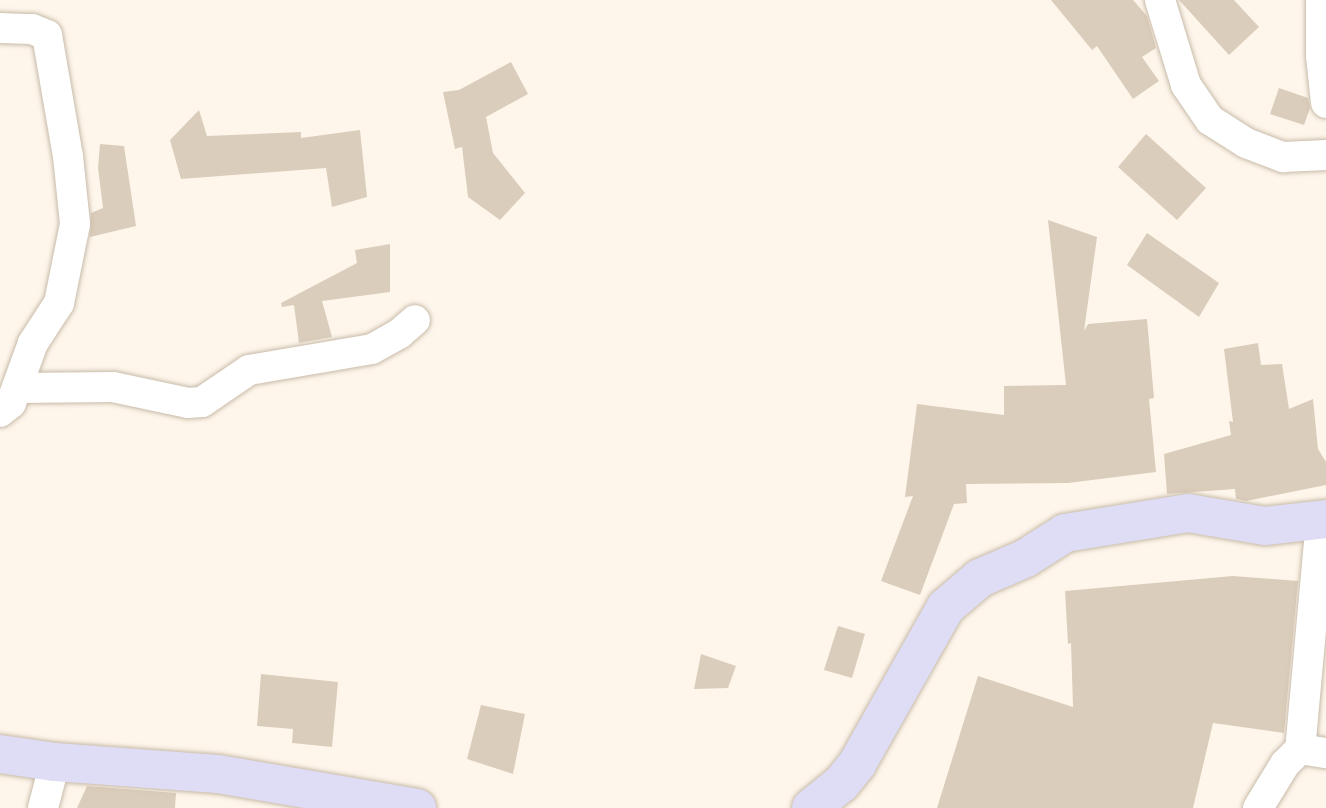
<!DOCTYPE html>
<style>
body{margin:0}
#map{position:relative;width:1326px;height:808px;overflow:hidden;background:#fef6eb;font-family:Manrope,sans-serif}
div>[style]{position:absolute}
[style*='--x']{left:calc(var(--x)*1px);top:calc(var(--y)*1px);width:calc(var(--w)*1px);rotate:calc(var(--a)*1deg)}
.building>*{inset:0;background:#dbcdbb}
.roads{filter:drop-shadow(0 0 2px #c8bba9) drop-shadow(0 0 2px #c8bba9)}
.street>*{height:30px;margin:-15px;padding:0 15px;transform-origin:15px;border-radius:15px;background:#fff}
.secondary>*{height:38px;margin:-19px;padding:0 19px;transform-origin:19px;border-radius:19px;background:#deddf5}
span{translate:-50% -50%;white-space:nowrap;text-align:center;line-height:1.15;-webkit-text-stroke:6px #fef6eb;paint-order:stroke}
</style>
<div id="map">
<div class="building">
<i style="clip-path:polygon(1051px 0,1133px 0,1147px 16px,1156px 48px,1142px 57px,1159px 81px,1133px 99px,1097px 46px,1092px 50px)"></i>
<i style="clip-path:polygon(1179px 0,1234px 0,1259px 27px,1229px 55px)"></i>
<i style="clip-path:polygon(511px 62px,528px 94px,486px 117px,493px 153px,525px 193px,500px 220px,468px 197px,462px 147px,455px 149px,443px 92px,459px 90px)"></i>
<i style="clip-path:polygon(1279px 88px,1308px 98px,1310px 108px,1304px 125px,1270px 114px)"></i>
<i style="clip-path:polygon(199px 110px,207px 136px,301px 132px,301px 138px,360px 130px,367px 197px,332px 207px,326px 168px,181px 179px,170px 140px)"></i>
<i style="clip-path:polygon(1146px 134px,1206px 188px,1177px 220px,1118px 167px)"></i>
<i style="clip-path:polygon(100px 144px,124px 146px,136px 226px,90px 237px,91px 213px,103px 208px,98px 168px)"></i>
<i style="clip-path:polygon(1048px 220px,1097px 237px,1084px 331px,1088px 324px,1147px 319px,1154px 398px,1149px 399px,1156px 472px,1068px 483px,966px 484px,967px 503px,954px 504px,920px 595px,881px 581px,913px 496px,905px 497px,917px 404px,1004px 415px,1004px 386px,1066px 385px)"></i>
<i style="clip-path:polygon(1147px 233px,1219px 283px,1199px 317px,1127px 265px)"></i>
<i style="clip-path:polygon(390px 244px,390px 292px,322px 301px,332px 337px,299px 343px,294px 305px,282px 307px,281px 303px,357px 263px,355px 250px)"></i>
<i style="clip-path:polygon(1258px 343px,1261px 365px,1282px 364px,1289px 409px,1313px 399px,1318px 449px,1326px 462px,1326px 485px,1246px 501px,1236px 499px,1235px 489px,1167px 494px,1164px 454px,1231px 435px,1229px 421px,1233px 422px,1224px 349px)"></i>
<i style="clip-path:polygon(1233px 576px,1298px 581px,1284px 733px,1213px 723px,1193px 808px,937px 808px,978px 676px,1073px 707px,1071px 643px,1068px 644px,1065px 591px)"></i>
<i style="clip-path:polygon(838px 626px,865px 634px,852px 678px,824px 670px)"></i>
<i style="clip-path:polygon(701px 654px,736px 666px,728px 688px,694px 689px)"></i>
<i style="clip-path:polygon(261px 674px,338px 682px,332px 747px,292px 743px,293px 729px,257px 726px)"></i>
<i style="clip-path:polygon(481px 705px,525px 714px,513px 774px,467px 759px)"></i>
<i style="clip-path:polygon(87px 786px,176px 793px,175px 808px,77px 808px)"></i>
</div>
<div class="roads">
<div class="street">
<i style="--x:1160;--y:0;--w:89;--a:73"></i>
<i style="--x:1186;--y:85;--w:42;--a:55.6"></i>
<i style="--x:1210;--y:120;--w:43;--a:32.6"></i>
<i style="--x:1246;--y:143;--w:40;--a:21"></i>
<i style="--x:1283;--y:157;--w:43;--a:-2.7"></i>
<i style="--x:1321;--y:0;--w:56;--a:90"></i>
<i style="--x:1321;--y:56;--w:47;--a:83.9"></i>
<i style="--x:0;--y:28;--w:32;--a:2"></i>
<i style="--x:32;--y:29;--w:16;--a:22"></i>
<i style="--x:47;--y:35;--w:123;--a:80.2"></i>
<i style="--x:68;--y:156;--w:68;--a:84.1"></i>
<i style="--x:75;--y:224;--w:81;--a:101.4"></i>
<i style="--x:59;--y:303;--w:48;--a:123"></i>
<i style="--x:33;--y:343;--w:64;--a:110.1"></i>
<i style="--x:11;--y:403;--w:14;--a:141"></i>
<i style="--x:18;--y:388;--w:95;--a:-0.6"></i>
<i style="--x:113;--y:387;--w:77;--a:12"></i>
<i style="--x:188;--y:403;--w:14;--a:-4"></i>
<i style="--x:202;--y:402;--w:57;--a:-34.2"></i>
<i style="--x:249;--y:370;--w:125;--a:-9.7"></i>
<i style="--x:372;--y:349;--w:31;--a:-29"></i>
<i style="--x:399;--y:334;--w:21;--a:-41"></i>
<i style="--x:1321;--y:520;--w:230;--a:95.2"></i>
<i style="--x:1300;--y:749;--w:26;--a:9"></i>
<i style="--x:43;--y:808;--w:48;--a:-75.4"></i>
<i style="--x:1258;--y:808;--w:52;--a:-58.5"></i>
<i style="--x:1285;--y:764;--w:21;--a:-45"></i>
</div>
<div class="secondary">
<i style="--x:0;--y:754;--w:56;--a:8.3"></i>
<i style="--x:55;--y:762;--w:163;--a:4.2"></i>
<i style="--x:218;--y:774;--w:202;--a:9.7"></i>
<i style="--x:811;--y:808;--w:38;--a:-39"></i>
<i style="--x:841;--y:784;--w:26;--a:-51"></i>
<i style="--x:857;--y:764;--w:180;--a:-60.5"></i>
<i style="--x:946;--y:607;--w:45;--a:-40.5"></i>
<i style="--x:980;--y:578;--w:50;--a:-23.5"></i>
<i style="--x:1026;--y:558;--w:46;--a:-32.7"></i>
<i style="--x:1065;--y:533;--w:125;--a:-9.2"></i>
<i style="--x:1188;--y:513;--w:78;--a:9.6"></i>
<i style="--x:1265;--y:526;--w:61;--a:-6.5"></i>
</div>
</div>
</div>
